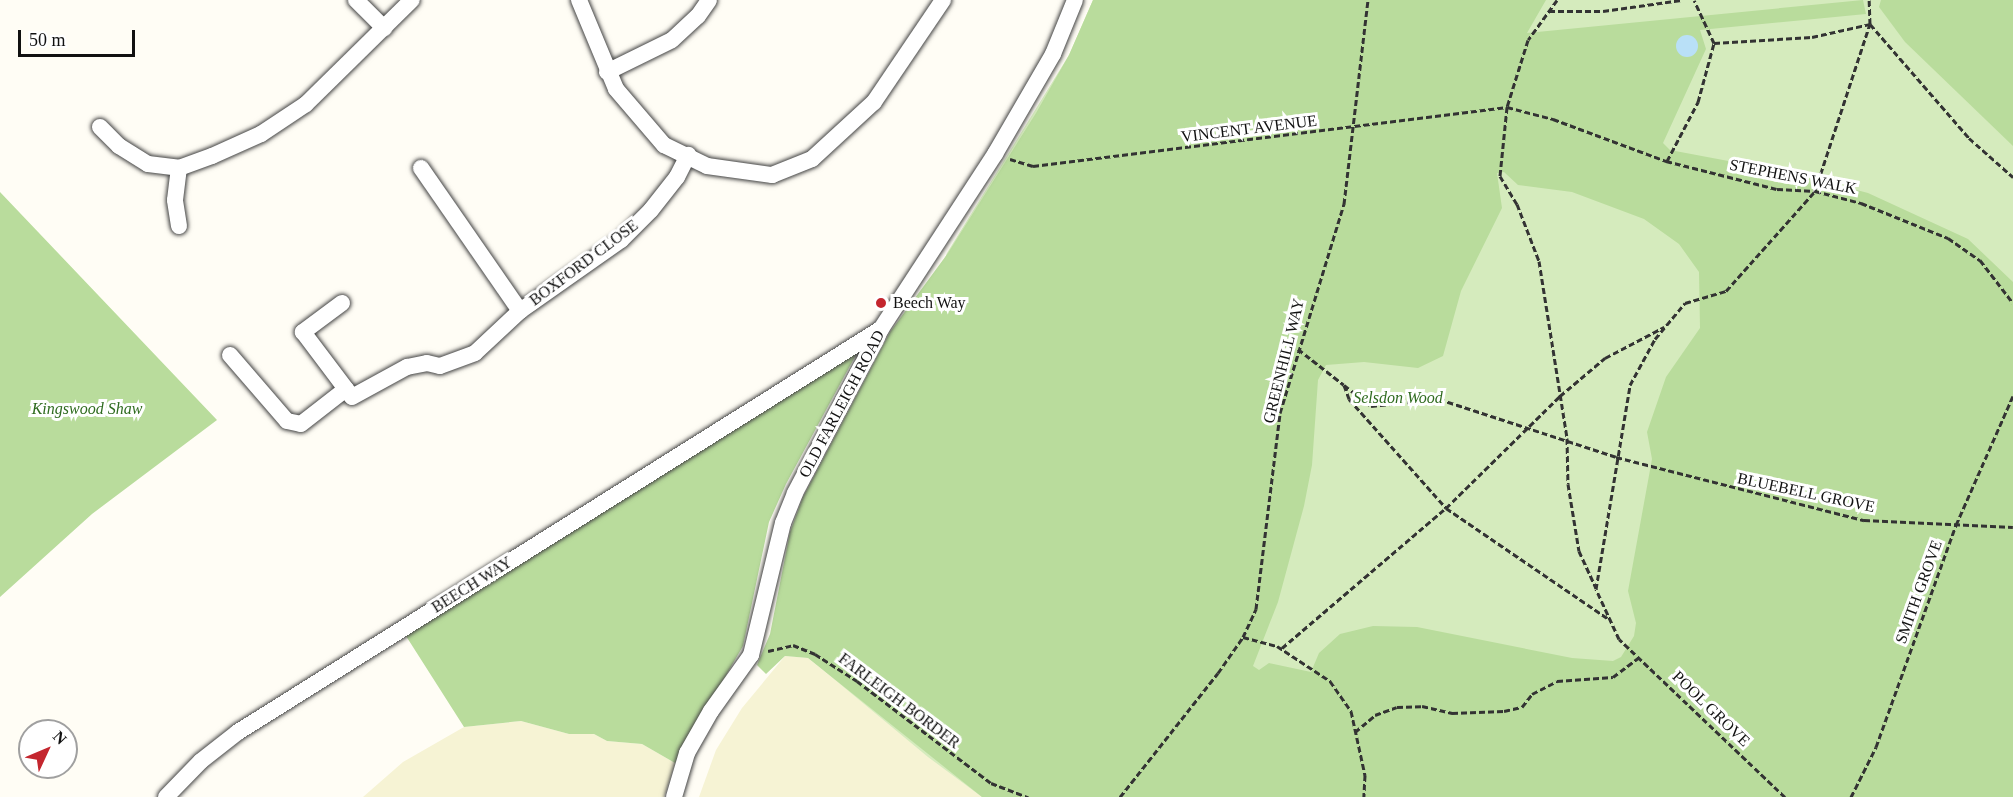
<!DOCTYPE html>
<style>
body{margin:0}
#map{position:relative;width:2013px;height:797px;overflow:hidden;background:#fffdf5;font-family:Georgia,serif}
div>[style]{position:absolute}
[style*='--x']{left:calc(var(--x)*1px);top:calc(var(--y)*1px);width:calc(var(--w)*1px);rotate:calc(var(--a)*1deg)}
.farmland>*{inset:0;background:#f6f3d4}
.green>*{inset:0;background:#d5ebbd}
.forest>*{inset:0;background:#b9dc9c}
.water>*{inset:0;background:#b9e0f7}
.round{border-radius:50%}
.path>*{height:3px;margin-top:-1.5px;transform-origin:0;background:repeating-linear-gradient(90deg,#333 0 6px,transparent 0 9px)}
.roads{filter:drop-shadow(0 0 2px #444) drop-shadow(0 0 2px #444)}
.minor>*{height:16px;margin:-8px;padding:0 8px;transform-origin:8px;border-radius:8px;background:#fff}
.dots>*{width:16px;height:16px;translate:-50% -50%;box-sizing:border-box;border:3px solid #fff;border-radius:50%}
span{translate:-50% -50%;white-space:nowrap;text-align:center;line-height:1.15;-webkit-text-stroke:6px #fff;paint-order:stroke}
.street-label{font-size:16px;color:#111}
.poi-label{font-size:16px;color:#111}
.left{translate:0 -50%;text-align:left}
.park-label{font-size:16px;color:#2f6b1f;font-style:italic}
.north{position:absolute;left:18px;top:719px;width:60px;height:60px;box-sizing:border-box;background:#fff;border:2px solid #a0a0a0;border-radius:50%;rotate:46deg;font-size:16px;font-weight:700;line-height:24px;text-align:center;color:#111}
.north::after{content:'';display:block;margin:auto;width:21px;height:27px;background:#c4262e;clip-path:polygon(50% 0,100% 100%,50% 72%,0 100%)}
.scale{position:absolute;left:18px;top:30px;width:117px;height:27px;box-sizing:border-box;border:3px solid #111;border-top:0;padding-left:8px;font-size:18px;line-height:21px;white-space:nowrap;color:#111;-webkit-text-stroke:4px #fff;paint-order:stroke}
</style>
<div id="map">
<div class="farmland">
<i style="clip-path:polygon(785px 656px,808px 658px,982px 797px,699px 797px,716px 750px,742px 708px)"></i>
<i style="clip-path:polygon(521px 721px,569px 734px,594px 734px,607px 741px,642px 744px,675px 763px,664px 797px,363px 797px,403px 762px,464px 727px)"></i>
</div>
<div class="green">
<i style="clip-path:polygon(1093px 0,2013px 0,2013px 797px,982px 797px,928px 757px,793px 645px,947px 253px,1069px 55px)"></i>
</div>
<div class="forest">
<i style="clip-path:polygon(evenodd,1093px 0,1546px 0,1527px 33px,1863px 0,1866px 14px,1700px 30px,1706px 49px,1663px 143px,1670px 150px,1792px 173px,1868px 193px,1968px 239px,2013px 282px,2013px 797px,982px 797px,808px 658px,785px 656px,766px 674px,757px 665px,770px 634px,790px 532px,803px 497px,890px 332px,948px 253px,1036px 113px,1069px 55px,1093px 0,1504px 172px,1518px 185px,1572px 192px,1644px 219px,1679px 244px,1699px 272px,1700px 328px,1666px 377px,1647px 432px,1652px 459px,1628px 591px,1636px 623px,1634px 636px,1621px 657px,1613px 661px,1572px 658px,1417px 627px,1373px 626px,1340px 634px,1319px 653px,1311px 672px,1269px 663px,1259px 670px,1253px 666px,1278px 602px,1304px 506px,1312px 465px,1318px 380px,1326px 365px,1364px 362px,1418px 368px,1443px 356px,1461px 291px,1502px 208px,1497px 173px,1504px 172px)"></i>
<i style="clip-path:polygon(1881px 0,2013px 0,2013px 146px,1905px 42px,1879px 7px)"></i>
<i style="clip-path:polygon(0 192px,217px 420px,92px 514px,0 597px)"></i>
<i style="clip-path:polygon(858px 351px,786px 484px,769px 522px,743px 646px,675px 763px,642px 744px,607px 741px,594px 734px,569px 734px,521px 721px,464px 727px,406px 636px)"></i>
</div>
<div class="water">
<i class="round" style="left:1676px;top:35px;width:22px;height:22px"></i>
</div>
<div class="path">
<i style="--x:1557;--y:0;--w:49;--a:125.9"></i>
<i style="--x:1528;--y:40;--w:70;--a:107.4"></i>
<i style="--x:1507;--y:107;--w:69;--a:95.8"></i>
<i style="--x:1500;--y:176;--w:33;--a:59"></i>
<i style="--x:1517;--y:204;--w:61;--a:68.9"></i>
<i style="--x:1539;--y:261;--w:179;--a:81"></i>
<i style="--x:1567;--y:438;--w:46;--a:88.8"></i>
<i style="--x:1568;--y:484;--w:68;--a:80.7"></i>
<i style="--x:1579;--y:551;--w:41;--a:65.3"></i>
<i style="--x:1549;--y:11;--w:54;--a:0"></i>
<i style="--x:1603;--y:11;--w:79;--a:-8"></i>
<i style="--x:1714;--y:43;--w:98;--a:-3.5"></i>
<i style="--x:1812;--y:37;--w:59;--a:-12.6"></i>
<i style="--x:1870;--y:24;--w:151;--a:49"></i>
<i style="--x:1969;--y:138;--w:59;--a:41.6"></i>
<i style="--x:1010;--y:159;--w:24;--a:17"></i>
<i style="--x:1033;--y:166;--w:478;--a:-7.1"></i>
<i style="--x:1507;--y:107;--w:48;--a:14.6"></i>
<i style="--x:1553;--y:119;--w:121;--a:20.4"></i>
<i style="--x:1666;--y:161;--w:114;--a:14.2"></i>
<i style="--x:1777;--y:189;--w:38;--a:3"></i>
<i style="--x:1815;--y:191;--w:48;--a:14.6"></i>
<i style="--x:1861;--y:203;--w:94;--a:21.9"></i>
<i style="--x:1948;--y:238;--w:39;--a:35"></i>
<i style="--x:1980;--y:260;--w:54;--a:52.5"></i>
<i style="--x:1667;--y:161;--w:67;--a:-62.3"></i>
<i style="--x:1698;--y:102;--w:61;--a:-74.8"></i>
<i style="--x:1714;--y:43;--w:47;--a:-114.9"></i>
<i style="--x:1298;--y:349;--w:58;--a:38"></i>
<i style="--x:1344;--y:385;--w:15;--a:70"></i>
<i style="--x:1349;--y:399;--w:146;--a:48.3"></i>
<i style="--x:1446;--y:508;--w:199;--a:34.3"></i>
<i style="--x:1344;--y:385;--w:34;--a:38"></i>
<i style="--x:1371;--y:406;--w:68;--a:-5.9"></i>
<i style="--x:1439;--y:399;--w:186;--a:18.1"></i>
<i style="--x:1616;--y:457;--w:256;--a:14.3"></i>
<i style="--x:1864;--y:520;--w:149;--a:2.7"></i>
<i style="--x:1243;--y:637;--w:35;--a:15"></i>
<i style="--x:1277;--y:646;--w:64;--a:33.4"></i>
<i style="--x:1330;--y:681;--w:37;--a:55"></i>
<i style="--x:1351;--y:711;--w:66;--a:77.7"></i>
<i style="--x:1365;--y:775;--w:22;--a:93"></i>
<i style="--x:1282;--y:648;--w:216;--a:-40.5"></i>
<i style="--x:1446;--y:508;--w:160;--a:-44.5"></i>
<i style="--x:1560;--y:396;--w:59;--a:-40.2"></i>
<i style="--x:1605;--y:358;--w:67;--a:-27.7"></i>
<i style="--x:768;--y:651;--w:26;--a:-13"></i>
<i style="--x:793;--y:645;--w:24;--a:22"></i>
<i style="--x:815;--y:654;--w:50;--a:32.7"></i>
<i style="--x:857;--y:681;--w:168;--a:37.3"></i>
<i style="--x:991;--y:783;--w:40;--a:21"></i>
<i style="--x:1355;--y:732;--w:26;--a:-40"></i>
<i style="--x:1375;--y:715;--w:23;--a:-20"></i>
<i style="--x:1397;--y:707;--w:25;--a:-2"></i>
<i style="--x:1422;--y:706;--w:31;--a:13"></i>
<i style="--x:1452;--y:713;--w:52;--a:-2.2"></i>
<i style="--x:1504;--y:711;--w:18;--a:-13"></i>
<i style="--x:1522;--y:707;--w:16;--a:-52"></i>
<i style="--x:1532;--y:694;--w:28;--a:-27"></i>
<i style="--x:1557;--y:681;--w:56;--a:-4.1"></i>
<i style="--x:1613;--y:677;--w:34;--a:-37"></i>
<i style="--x:1120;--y:797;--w:158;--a:-51.7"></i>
<i style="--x:1218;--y:673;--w:44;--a:-55.2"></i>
<i style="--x:1243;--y:637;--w:31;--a:-65"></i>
<i style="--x:1256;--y:609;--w:197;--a:-83"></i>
<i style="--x:1280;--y:413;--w:219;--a:-73"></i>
<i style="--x:1344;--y:204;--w:205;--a:-83.3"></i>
<i style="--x:1785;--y:797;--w:229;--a:-136.4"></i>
<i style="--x:1619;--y:639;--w:55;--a:-114.7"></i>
<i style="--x:1596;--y:589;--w:207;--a:-80.5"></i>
<i style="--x:1630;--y:385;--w:52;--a:-61.5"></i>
<i style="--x:1655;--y:339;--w:47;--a:-50.2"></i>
<i style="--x:1685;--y:303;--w:43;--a:-16.3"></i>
<i style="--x:1726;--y:291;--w:134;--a:-48.3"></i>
<i style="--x:1815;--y:191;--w:176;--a:-71.8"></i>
<i style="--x:1870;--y:24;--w:24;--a:-92"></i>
<i style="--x:1851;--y:797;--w:56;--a:-63.4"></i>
<i style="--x:1876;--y:747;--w:236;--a:-70.2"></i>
<i style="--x:1956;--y:525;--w:141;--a:-66.2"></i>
</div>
<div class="roads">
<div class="minor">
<i style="--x:356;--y:0;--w:40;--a:45"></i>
<i style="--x:579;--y:0;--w:96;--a:67.4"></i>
<i style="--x:616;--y:89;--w:74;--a:49.4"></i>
<i style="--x:664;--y:145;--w:48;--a:26"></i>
<i style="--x:707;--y:166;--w:66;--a:7.9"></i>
<i style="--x:772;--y:175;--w:43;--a:-21.8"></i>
<i style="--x:812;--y:159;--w:84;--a:-42.6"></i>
<i style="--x:874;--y:102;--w:123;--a:-55.9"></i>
<i style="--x:607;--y:72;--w:72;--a:-26.2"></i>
<i style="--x:672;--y:40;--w:35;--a:-43"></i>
<i style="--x:698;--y:16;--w:19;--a:-55"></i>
<i style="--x:100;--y:127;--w:27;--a:45"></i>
<i style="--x:119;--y:146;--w:34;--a:32"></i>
<i style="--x:148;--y:164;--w:31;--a:7"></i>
<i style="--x:179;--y:168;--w:35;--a:-20"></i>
<i style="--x:212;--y:156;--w:54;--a:-24.2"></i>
<i style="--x:261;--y:134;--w:54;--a:-33.7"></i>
<i style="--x:306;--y:104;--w:148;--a:-44.5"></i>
<i style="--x:421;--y:168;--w:174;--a:55.3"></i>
<i style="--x:179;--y:226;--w:26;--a:-99"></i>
<i style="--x:175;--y:200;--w:32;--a:-83"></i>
<i style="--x:342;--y:303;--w:49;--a:143.4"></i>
<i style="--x:303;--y:332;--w:81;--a:53"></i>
<i style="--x:352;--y:397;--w:63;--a:-28.6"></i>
<i style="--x:407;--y:367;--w:20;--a:-11"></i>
<i style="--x:427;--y:363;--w:13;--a:13"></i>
<i style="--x:440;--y:366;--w:37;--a:-20"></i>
<i style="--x:475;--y:353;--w:62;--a:-43"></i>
<i style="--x:520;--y:311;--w:123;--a:-35.1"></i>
<i style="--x:621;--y:240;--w:42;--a:-45"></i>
<i style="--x:651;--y:210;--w:42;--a:-51.8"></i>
<i style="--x:677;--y:177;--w:25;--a:-63"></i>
<i style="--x:230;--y:355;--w:87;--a:49.2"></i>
<i style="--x:287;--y:421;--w:14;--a:12"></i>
<i style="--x:301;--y:424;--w:57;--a:-37.9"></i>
<i style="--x:166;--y:797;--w:50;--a:-45.8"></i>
<i style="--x:201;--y:761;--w:47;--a:-38.1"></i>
<i style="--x:238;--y:732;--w:757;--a:-32.09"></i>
<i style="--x:674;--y:797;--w:46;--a:-73.5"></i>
<i style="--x:687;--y:753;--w:48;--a:-60.3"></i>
<i style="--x:711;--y:711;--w:69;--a:-54.5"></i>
<i style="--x:751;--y:655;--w:136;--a:-76.4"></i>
<i style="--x:783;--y:523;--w:32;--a:-68"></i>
<i style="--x:795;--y:493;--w:185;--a:-62.3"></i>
<i style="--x:881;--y:329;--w:209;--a:-56.9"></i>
<i style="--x:995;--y:154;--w:116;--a:-59.9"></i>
<i style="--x:1053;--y:54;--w:58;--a:-67.8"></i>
</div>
</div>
<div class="dots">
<i style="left:881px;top:303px;background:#c4262e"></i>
</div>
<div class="street-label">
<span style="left:1249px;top:129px;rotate:-7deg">VINCENT AVENUE</span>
<span style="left:1793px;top:177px;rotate:11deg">STEPHENS WALK</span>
<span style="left:584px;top:263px;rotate:-37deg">BOXFORD CLOSE</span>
<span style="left:1284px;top:361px;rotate:-76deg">GREENHILL WAY</span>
<span style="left:842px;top:404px;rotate:-62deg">OLD FARLEIGH ROAD</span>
<span style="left:1806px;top:493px;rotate:12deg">BLUEBELL GROVE</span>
<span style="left:472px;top:585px;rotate:-32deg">BEECH WAY</span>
<span style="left:1919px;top:592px;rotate:-70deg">SMITH GROVE</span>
<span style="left:899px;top:701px;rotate:37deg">FARLEIGH BORDER</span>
<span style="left:1711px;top:709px;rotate:44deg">POOL GROVE</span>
</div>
<div class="poi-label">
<span class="left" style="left:893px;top:303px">Beech Way</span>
</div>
<div class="park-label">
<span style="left:1398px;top:398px">Selsdon Wood</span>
<span style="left:87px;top:409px">Kingswood Shaw</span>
</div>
<div class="north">N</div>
<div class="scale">50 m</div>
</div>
